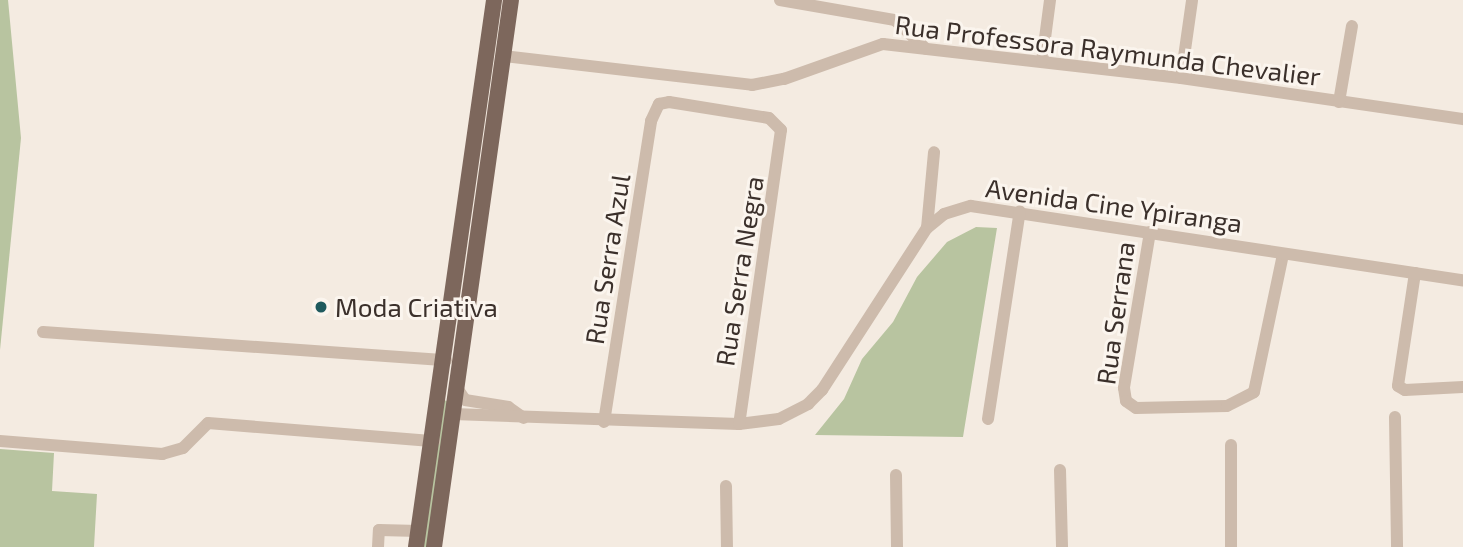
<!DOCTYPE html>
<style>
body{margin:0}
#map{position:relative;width:1463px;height:547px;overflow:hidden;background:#f4ebe1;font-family:"Exo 2",sans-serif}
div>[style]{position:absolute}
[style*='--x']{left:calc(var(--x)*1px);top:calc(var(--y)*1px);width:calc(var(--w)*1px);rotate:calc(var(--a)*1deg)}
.green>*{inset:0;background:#b8c4a0}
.minor>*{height:12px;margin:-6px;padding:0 6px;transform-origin:6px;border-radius:6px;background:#cdbbac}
.major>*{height:16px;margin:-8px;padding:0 8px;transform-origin:8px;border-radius:8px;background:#7d675c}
.dots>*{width:19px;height:19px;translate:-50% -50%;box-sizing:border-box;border:4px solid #fbf5ee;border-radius:50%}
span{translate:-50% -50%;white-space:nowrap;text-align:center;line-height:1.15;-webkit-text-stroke:6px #fbf5ee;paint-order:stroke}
.street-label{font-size:26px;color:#3b302b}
.poi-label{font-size:26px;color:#3b302b}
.left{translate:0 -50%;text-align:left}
</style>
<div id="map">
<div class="green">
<i style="clip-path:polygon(0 0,8px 0,21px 138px,0 350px)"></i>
<i style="clip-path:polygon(976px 227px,997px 228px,963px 437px,815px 435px,844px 399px,862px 359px,893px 322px,917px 277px,947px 242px)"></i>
<i style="clip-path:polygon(443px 400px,452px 402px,429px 547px,420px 547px)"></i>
<i style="clip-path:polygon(0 449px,54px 453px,52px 491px,97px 494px,94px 547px,0 547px)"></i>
</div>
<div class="minor">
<i style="--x:780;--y:0;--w:117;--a:9.9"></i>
<i style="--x:895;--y:20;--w:42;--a:43.1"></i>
<i style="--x:503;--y:56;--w:251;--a:6.6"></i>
<i style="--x:752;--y:85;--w:33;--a:-11"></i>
<i style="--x:784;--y:79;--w:105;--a:-19.5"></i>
<i style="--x:883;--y:44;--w:300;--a:6.5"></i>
<i style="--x:1181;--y:78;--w:285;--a:8.3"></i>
<i style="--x:1042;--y:61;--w:62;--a:-82.5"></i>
<i style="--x:1181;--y:78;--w:78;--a:-81.9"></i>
<i style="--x:1339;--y:102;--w:77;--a:-80.3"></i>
<i style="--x:927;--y:228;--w:76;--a:-84.7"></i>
<i style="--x:1150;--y:232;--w:158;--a:99.5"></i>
<i style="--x:1124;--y:388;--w:13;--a:81"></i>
<i style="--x:1126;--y:401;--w:12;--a:35"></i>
<i style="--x:1136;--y:408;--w:91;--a:-1.3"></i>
<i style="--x:1227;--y:406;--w:30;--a:-27"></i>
<i style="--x:1254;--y:392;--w:141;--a:-78.1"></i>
<i style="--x:1415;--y:273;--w:114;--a:98.6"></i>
<i style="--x:1398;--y:386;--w:8;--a:30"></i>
<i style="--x:1405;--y:390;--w:58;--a:-3"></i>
<i style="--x:43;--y:332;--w:404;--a:4"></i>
<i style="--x:457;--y:388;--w:14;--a:56"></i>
<i style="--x:465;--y:400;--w:44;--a:9.2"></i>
<i style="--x:508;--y:407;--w:19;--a:35"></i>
<i style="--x:453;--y:414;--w:286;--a:2"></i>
<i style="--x:739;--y:424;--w:40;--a:-7.1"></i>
<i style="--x:779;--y:419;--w:33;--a:-27"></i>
<i style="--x:808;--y:404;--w:20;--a:-45"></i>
<i style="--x:822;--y:390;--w:193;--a:-57.1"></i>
<i style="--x:927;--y:228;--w:22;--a:-39"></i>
<i style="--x:944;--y:214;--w:28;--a:-17"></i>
<i style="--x:971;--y:206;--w:498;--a:8.6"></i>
<i style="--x:1395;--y:417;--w:130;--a:89.1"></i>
<i style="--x:988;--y:419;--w:210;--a:-81.3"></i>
<i style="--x:604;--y:422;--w:305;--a:-81.1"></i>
<i style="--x:651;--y:121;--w:19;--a:-65"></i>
<i style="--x:659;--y:104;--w:10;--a:-11"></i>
<i style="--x:669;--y:102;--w:101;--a:9.1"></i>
<i style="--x:769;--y:118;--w:17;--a:45"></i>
<i style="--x:781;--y:130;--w:297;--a:98.1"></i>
<i style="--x:0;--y:441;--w:163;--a:4.6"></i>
<i style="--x:162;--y:454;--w:22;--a:-16"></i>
<i style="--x:183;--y:448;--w:35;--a:-45"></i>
<i style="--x:208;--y:423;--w:227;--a:4.6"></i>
<i style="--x:1231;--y:445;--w:102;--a:90"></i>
<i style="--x:1060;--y:470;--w:77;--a:88.5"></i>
<i style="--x:896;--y:475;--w:72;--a:89.2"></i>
<i style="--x:726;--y:486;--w:61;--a:89.1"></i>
<i style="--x:378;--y:547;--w:17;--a:-87"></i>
<i style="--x:379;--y:530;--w:40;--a:1.4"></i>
</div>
<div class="major">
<i style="--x:416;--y:547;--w:553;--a:-81.88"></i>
<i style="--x:434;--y:547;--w:552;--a:-81.99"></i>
</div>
<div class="dots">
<i style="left:321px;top:307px;background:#1f5a5e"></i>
</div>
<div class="street-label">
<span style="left:1108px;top:50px;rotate:7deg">Rua Professora Raymunda Chevalier</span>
<span style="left:1114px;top:205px;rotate:8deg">Avenida Cine Ypiranga</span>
<span style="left:607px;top:259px;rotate:-81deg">Rua Serra Azul</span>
<span style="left:739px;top:271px;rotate:-81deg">Rua Serra Negra</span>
<span style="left:1115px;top:313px;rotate:-82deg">Rua Serrana</span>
</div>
<div class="poi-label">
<span class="left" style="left:335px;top:307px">Moda Criativa</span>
</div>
</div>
